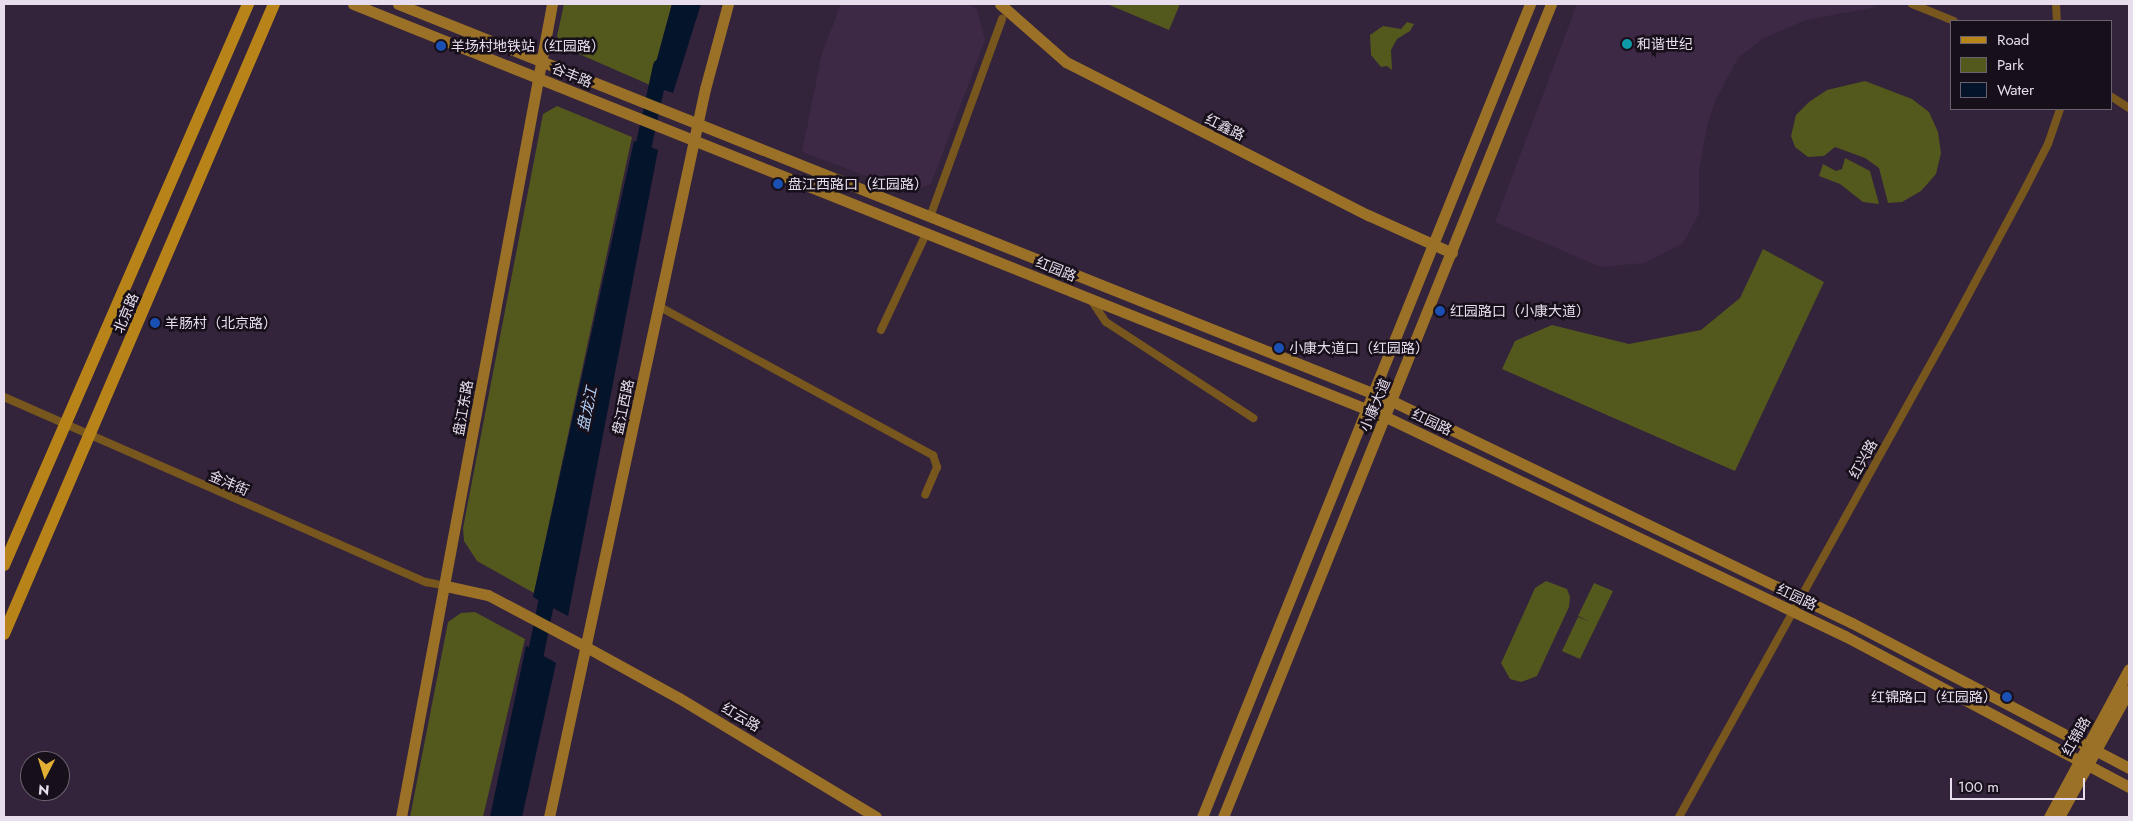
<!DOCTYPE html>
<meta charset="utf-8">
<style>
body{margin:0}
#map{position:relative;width:2133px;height:821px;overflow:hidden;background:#33233b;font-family:Jost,"Noto Sans SC",sans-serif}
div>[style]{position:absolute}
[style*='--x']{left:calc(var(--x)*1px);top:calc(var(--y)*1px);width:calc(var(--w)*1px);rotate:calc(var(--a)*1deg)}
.built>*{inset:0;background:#3d2846}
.green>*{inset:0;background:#53581d}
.water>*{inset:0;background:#03142b}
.river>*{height:16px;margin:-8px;padding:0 8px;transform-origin:8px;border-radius:8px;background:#03142b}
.street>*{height:8px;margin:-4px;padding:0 4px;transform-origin:4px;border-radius:4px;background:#77571d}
.secondary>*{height:11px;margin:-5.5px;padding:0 5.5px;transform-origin:5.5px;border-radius:5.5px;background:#9a7127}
.primary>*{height:12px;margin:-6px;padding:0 6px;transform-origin:6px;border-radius:6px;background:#b88419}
.dots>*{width:14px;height:14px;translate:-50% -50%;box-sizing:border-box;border:2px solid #17101a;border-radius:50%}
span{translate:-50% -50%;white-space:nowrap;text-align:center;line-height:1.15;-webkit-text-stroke:5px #17101a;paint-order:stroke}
.poi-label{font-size:14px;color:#e7ddec}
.left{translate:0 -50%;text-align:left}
.right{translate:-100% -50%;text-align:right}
.street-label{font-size:14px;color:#e7ddec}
.water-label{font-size:15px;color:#afcef5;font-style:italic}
.frame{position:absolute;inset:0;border:5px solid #e7ddec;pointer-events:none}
.legend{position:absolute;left:1950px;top:20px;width:162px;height:90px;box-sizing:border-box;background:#17101a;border:1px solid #6a626e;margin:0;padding:6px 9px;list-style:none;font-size:15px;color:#e7ddec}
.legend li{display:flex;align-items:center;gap:10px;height:25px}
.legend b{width:25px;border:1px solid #6a626e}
.north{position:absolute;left:20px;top:751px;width:50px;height:50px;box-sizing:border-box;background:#17101a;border:1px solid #6a626e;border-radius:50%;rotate:185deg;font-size:14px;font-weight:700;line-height:20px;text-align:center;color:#e7ddec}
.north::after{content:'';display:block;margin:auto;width:18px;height:22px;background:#e3ae34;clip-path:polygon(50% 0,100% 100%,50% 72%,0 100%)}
.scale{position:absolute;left:1950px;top:778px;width:135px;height:22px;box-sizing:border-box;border:2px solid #e7ddec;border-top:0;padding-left:6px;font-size:15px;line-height:18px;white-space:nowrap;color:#e7ddec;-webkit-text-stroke:4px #17101a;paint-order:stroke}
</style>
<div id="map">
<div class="built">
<i style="clip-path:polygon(841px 4px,968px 4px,977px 9px,985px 40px,931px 184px,909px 192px,802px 152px,822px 53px)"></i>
<i style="clip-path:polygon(1577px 4px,1869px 4px,1877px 7px,1806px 20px,1764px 38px,1738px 58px,1716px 99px,1707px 126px,1699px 171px,1699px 214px,1683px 243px,1645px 263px,1601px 267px,1495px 222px)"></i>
</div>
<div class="green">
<i style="clip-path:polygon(564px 4px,672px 4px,650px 85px,563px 47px,557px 36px)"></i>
<i style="clip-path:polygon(1107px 4px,1180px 4px,1169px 30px)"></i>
<i style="clip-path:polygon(1407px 22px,1414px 24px,1410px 31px,1397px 39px,1391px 50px,1392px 70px,1387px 66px,1381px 67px,1371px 55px,1370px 35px,1383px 26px,1401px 29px)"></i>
<i style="clip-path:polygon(1865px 81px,1912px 99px,1929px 112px,1938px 132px,1941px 153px,1936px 174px,1921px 191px,1902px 202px,1888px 203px,1879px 168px,1865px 158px,1835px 147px,1824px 156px,1808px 157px,1795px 147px,1791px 136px,1796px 115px,1809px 102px,1827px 90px)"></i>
<i style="clip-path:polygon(557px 106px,632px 137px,534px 593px,477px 561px,464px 541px,463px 528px,543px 114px)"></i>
<i style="clip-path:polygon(1845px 158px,1870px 171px,1879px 204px,1863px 202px,1840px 184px,1819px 176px,1823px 164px,1836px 171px,1842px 169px)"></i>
<i style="clip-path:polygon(1763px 249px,1824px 282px,1735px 471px,1502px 369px,1515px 341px,1552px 325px,1629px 344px,1701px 330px,1740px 298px)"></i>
<i style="clip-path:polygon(1546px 581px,1567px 589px,1570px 597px,1569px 607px,1537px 676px,1521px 682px,1510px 679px,1501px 663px,1503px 659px,1535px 588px)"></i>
<i style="clip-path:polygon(1594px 583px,1613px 591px,1580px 659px,1562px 651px,1578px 617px,1590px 622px,1578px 616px)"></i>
<i style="clip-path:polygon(475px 612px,525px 639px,483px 817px,410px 817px,448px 622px,461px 613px)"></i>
</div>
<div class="water">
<i style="clip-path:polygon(672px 4px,701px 4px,673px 93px,650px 85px)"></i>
<i style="clip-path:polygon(634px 141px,658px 150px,568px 616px,533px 597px)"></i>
<i style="clip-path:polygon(526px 646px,556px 663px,522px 817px,490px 817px)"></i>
</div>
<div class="river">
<i style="--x:639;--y:167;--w:103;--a:-77.7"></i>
<i style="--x:532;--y:673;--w:91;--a:-78.6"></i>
</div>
<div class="street">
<i style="--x:1912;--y:4;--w:45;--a:22"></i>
<i style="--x:2056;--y:4;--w:17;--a:87"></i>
<i style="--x:2112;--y:97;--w:20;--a:33"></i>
<i style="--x:930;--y:217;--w:211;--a:-70"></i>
<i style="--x:1091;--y:300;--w:27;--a:56"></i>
<i style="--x:1106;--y:322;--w:176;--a:33.1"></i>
<i style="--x:660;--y:307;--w:311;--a:28.5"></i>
<i style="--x:933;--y:455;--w:13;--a:72"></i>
<i style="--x:937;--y:467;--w:30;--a:113"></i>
<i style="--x:881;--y:330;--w:108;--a:-64.9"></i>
<i style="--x:4;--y:397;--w:461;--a:23.7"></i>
<i style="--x:426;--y:582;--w:20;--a:11"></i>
<i style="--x:1679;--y:817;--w:560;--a:-60.97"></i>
<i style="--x:1951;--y:327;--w:159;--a:-61.8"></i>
<i style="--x:2026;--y:187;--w:48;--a:-62.9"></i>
<i style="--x:2048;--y:144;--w:37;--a:-71"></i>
</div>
<div class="secondary">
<i style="--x:353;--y:4;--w:1113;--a:21.79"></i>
<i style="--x:1386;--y:417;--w:509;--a:25.51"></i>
<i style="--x:1845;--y:636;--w:322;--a:28"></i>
<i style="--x:398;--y:4;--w:1070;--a:21.77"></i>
<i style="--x:1392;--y:401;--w:511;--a:25.76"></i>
<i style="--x:1852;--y:623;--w:313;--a:27.6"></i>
<i style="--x:1000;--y:4;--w:88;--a:41.3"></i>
<i style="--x:1066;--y:62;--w:339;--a:26.9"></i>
<i style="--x:1368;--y:215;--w:92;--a:24.3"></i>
<i style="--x:446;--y:586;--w:43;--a:12.1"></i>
<i style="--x:488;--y:595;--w:113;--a:27.9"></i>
<i style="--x:588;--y:648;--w:104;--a:28.8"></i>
<i style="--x:679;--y:698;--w:230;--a:31.1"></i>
<i style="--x:401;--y:817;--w:827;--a:-79.48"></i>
<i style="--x:549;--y:817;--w:745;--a:-77.91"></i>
<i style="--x:705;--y:89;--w:88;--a:-74.9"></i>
<i style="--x:1202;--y:817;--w:877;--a:-68.03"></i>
<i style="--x:1223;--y:817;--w:877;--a:-68.03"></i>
<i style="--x:2049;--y:817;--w:168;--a:-61.6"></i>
<i style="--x:2059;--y:817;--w:145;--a:-61.1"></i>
</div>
<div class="primary">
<i style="--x:4;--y:565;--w:612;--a:-66.49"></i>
<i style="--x:4;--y:634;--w:685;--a:-66.8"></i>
</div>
<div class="dots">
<i style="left:1627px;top:44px;background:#0f9aa8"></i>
<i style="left:441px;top:46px;background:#1a4fb4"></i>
<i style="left:778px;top:184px;background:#1a4fb4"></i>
<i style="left:1440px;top:311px;background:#1a4fb4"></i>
<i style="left:155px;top:323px;background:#1a4fb4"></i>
<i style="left:1279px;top:348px;background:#1a4fb4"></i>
<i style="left:2007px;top:697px;background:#1a4fb4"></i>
</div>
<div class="poi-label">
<span class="left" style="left:1637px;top:44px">和谐世纪</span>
<span class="left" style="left:451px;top:46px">羊场村地铁站（红园路）</span>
<span class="left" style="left:788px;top:184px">盘江西路口（红园路）</span>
<span class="left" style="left:1450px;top:311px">红园路口（小康大道）</span>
<span class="left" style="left:165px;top:323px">羊肠村（北京路）</span>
<span class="left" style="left:1289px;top:348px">小康大道口（红园路）</span>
<span class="right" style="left:1997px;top:697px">红锦路口（红园路）</span>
</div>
<div class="street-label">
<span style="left:572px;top:75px;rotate:22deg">谷丰路</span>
<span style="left:1225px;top:127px;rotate:26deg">红鑫路</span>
<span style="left:1056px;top:269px;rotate:22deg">红园路</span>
<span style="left:126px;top:313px;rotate:-67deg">北京路</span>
<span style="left:1375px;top:405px;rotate:-67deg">小康大道</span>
<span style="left:623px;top:407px;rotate:-78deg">盘江西路</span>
<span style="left:463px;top:408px;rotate:-80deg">盘江东路</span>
<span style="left:1432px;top:422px;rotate:25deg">红园路</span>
<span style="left:1863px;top:459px;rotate:-61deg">红兴路</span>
<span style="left:229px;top:483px;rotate:23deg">金沣街</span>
<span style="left:1797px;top:597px;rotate:25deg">红园路</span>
<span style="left:741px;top:717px;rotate:31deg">红云路</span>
<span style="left:2076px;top:736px;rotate:-60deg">红锦路</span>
</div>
<div class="water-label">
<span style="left:588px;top:409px;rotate:-78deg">盘龙江</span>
</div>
<div class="frame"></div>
<ul class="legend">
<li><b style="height:6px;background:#b88419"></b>Road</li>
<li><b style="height:14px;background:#53581d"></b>Park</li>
<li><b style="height:14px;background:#03142b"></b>Water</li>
</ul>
<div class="north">N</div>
<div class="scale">100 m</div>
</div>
